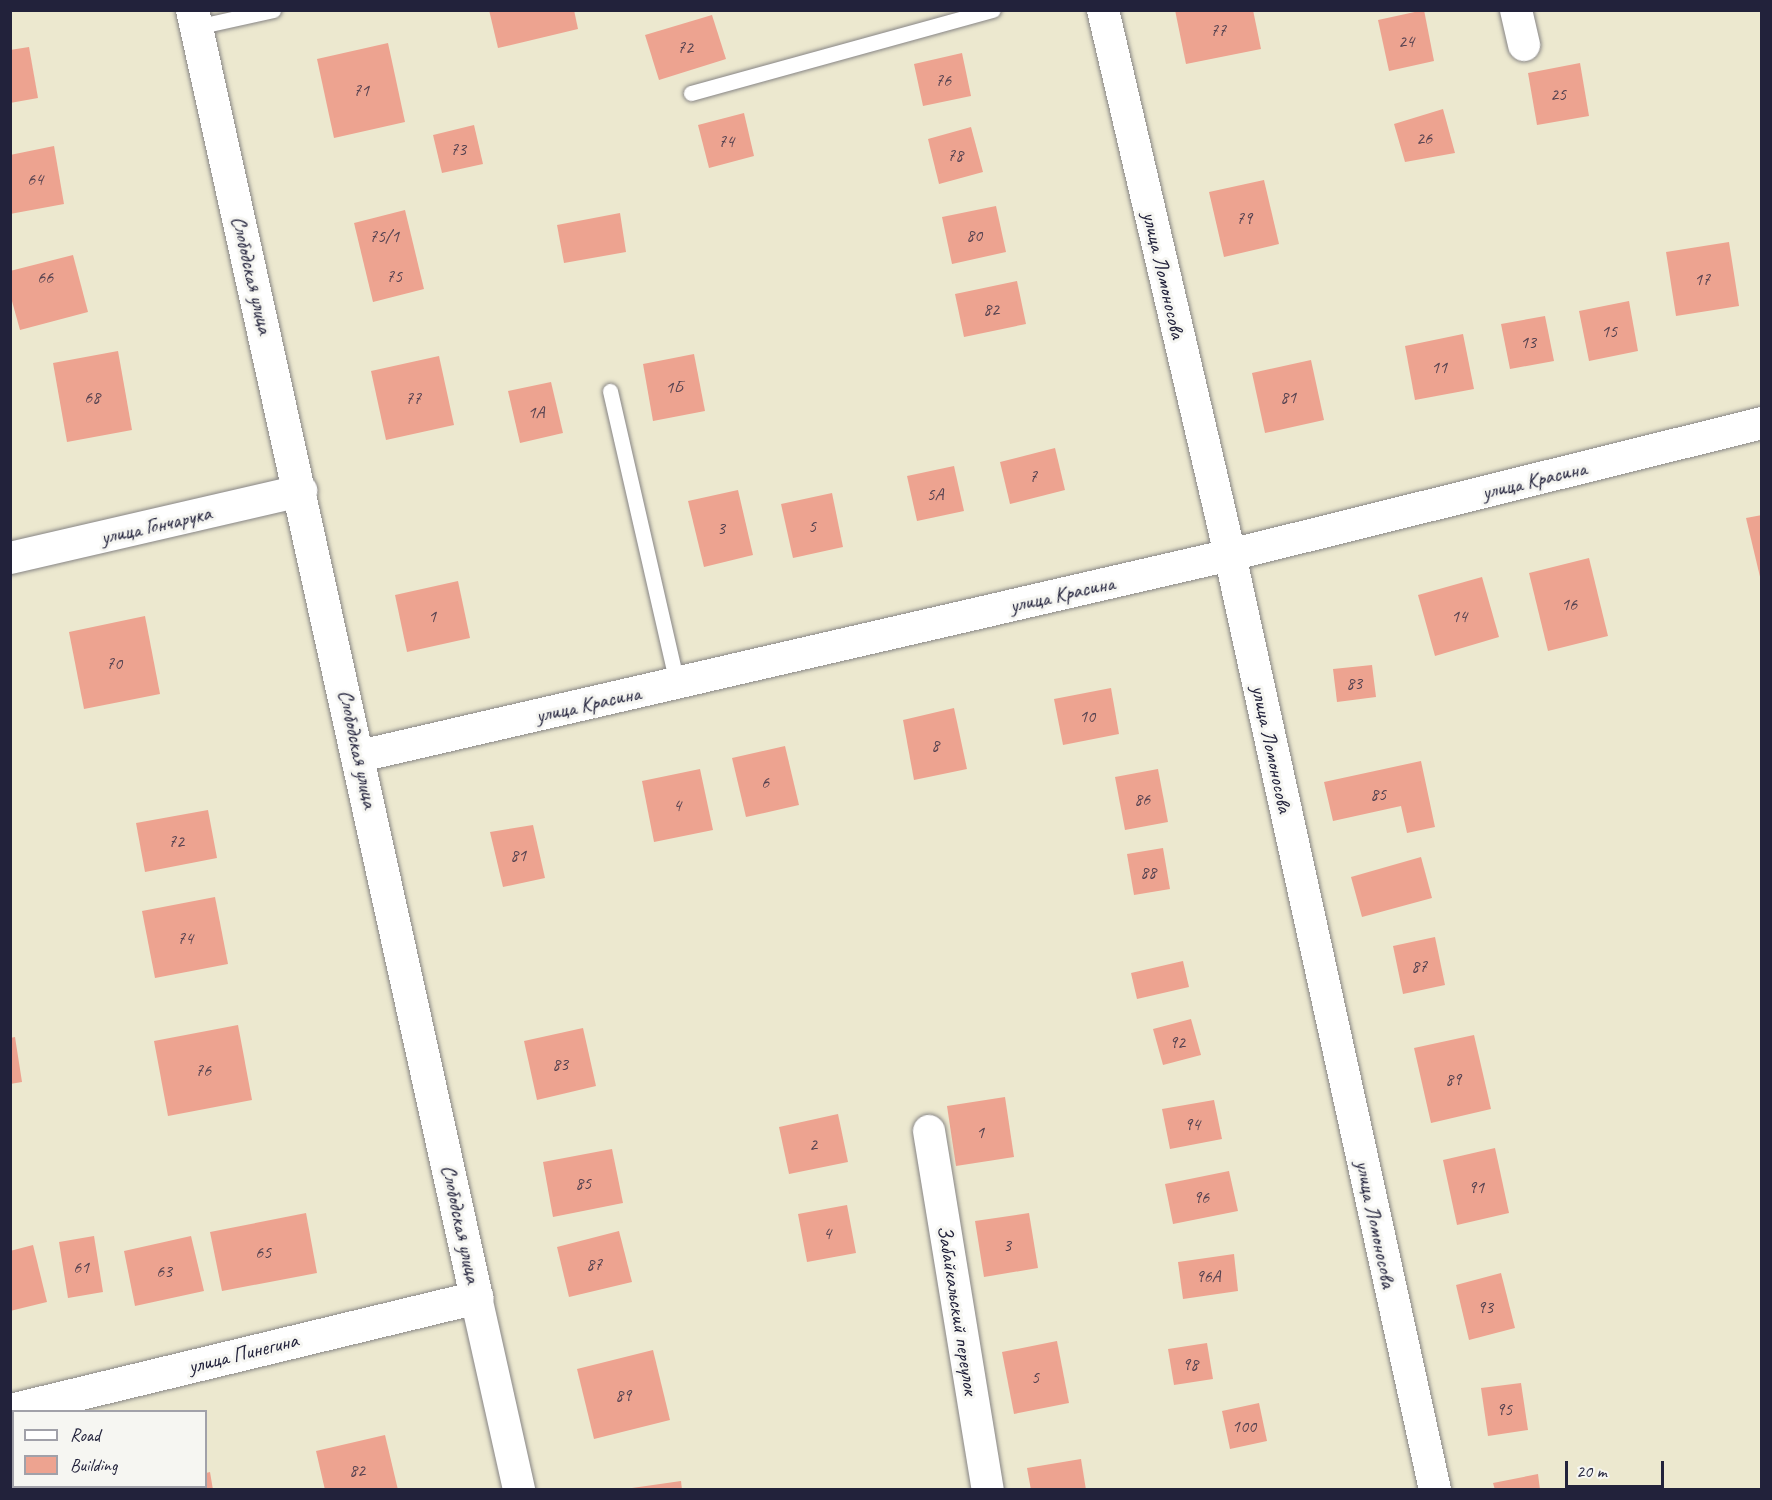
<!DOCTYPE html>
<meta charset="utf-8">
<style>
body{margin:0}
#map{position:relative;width:1772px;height:1500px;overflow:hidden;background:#ece8cf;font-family:Caveat,sans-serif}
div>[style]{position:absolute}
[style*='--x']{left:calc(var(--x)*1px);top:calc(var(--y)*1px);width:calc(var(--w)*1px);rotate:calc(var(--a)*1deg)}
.building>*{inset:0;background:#eda390}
.roads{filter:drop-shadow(0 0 2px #878585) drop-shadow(0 0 2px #878585)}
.service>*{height:15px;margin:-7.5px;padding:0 7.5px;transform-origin:7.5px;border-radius:7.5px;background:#fff}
.minor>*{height:32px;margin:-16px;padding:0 16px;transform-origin:16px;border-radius:16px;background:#fff}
.tertiary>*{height:33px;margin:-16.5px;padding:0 16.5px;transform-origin:16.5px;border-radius:16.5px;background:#fff}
span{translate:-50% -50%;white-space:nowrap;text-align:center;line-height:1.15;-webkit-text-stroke:6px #f6f6f2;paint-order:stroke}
.number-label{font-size:18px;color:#554250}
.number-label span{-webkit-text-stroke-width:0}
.street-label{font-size:21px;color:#22223b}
.frame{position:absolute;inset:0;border:12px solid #22223b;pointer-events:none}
.legend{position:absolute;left:12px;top:1410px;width:195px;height:78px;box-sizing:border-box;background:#f6f6f2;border:2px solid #a1a1a9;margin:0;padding:8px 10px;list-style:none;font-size:18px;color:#22223b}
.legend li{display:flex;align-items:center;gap:12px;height:30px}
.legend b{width:30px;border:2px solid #a1a1a9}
.scale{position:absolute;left:1565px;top:1461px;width:99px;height:27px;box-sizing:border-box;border:3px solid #22223b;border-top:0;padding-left:8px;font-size:18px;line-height:21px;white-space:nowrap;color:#22223b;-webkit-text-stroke:4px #f6f6f2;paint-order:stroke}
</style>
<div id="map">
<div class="building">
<i style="clip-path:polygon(489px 10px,574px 10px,578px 29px,498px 48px)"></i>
<i style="clip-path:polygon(1175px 10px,1253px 10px,1261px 49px,1186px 64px)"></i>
<i style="clip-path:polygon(1424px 10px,1434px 61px,1389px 71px,1378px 20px)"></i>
<i style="clip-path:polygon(712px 15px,726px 59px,659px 80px,645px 35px)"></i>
<i style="clip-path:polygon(388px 43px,405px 122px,334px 138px,317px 59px)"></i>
<i style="clip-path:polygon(29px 47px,38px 98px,10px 103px,10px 50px)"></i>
<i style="clip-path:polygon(962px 53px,971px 96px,923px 106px,914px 64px)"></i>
<i style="clip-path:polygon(1580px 63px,1589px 116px,1537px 125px,1528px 73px)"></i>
<i style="clip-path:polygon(1443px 109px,1455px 153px,1405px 162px,1394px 124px)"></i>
<i style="clip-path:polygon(744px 113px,754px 156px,709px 168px,698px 125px)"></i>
<i style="clip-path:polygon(474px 125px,483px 164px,442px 173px,433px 135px)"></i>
<i style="clip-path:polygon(971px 127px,983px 172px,939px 184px,928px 139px)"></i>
<i style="clip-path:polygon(54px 146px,64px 204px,10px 214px,10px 155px)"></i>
<i style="clip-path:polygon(1264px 180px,1279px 244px,1224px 257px,1209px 192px)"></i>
<i style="clip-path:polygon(996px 206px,1006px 252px,952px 264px,942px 217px)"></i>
<i style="clip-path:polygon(405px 210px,424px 289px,373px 302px,354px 223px)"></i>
<i style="clip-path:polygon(620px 213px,626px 252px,564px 263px,557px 225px)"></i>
<i style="clip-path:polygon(1729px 242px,1739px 306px,1676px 316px,1666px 252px)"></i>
<i style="clip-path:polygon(73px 255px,88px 312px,20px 330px,10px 294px,10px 271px)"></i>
<i style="clip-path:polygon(1017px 281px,1026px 324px,964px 337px,955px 294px)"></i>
<i style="clip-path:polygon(1629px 301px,1638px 351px,1589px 361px,1579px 311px)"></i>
<i style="clip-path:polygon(1545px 316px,1554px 361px,1510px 369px,1501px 324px)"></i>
<i style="clip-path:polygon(1463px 334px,1474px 389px,1415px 400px,1405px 346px)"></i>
<i style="clip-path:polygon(118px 351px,132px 430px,67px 442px,53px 363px)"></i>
<i style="clip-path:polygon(694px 354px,705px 411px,653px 421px,643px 364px)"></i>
<i style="clip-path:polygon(439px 356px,454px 425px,386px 440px,371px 371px)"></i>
<i style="clip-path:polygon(1311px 360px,1324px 420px,1265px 433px,1252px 373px)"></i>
<i style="clip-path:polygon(551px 382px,563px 433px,520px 443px,508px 391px)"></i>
<i style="clip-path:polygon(1055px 448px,1065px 490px,1010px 504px,1000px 462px)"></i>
<i style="clip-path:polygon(954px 466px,964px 511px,917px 521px,907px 476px)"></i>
<i style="clip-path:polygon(738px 490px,753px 555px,704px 567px,688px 501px)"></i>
<i style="clip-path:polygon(832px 493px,843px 547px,793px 558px,781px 504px)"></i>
<i style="clip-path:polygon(1762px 515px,1762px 581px,1761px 581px,1746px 518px)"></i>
<i style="clip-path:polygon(1589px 558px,1608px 636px,1548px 651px,1529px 573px)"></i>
<i style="clip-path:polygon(1482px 577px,1499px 637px,1435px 656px,1418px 595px)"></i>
<i style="clip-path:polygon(458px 581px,470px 638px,407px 652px,395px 595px)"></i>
<i style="clip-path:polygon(145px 616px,160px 694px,84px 709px,69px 632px)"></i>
<i style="clip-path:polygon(1372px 665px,1376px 697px,1337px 702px,1333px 669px)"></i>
<i style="clip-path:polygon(1111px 688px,1119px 734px,1063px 745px,1054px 699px)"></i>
<i style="clip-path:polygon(954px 708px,967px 769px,914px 780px,903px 720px)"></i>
<i style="clip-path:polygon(785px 746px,799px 805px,746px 817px,732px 758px)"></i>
<i style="clip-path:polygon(1421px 761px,1435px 827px,1407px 833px,1401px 806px,1333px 821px,1324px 782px)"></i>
<i style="clip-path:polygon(700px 769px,713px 830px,654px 842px,642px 781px)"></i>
<i style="clip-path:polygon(1158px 769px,1168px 822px,1125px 830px,1115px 777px)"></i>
<i style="clip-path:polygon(208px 810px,217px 858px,145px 872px,136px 823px)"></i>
<i style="clip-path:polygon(533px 825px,545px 878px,503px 887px,490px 832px)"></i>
<i style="clip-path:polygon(1163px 848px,1170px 889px,1134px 895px,1127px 854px)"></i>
<i style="clip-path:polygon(1421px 857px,1432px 898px,1362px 917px,1351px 877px)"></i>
<i style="clip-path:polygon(215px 897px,228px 964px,155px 978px,142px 911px)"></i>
<i style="clip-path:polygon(1435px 937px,1445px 985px,1403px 994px,1393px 946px)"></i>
<i style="clip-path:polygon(1183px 961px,1189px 987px,1137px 999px,1131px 973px)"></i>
<i style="clip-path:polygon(1191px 1019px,1201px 1055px,1163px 1065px,1153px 1029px)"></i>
<i style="clip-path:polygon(238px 1025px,252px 1100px,168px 1116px,154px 1041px)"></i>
<i style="clip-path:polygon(583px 1028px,596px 1086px,537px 1100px,524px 1041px)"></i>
<i style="clip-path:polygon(1474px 1035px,1491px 1109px,1431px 1123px,1414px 1048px)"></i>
<i style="clip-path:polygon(15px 1037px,22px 1082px,10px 1084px,10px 1038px)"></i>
<i style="clip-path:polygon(1005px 1097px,1014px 1157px,956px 1166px,947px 1106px)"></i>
<i style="clip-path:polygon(1214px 1100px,1222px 1139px,1170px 1149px,1162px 1109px)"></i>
<i style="clip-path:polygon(838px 1114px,848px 1162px,789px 1174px,779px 1127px)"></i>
<i style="clip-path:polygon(1495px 1148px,1509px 1213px,1457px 1225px,1443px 1160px)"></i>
<i style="clip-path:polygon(612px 1149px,623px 1203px,553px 1217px,543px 1162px)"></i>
<i style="clip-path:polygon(1229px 1171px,1238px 1211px,1173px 1224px,1165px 1184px)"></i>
<i style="clip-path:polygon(847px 1205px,856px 1253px,807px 1262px,798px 1214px)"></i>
<i style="clip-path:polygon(306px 1213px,317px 1273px,222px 1291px,210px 1232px)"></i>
<i style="clip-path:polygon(1029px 1213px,1038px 1268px,984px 1277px,975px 1221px)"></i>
<i style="clip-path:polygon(619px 1231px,632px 1282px,569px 1297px,557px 1247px)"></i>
<i style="clip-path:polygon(94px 1236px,103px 1292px,68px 1298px,59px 1242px)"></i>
<i style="clip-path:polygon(191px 1236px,204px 1291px,135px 1306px,124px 1251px)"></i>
<i style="clip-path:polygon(33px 1245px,47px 1302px,10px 1311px,10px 1251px)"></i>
<i style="clip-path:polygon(1234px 1254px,1238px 1291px,1183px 1299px,1178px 1262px)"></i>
<i style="clip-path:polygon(1501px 1273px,1515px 1328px,1469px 1340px,1456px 1285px)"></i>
<i style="clip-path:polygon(1057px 1341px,1069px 1403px,1014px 1414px,1002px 1352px)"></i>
<i style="clip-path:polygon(1207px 1343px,1213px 1379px,1174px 1385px,1168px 1349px)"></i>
<i style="clip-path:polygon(653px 1350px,670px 1420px,594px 1439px,577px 1369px)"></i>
<i style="clip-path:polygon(1521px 1383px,1528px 1430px,1488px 1436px,1481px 1388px)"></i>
<i style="clip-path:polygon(1259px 1403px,1267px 1441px,1230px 1449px,1222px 1411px)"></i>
<i style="clip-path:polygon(385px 1435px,398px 1490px,325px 1490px,316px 1451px)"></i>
<i style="clip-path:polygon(1081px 1459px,1086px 1490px,1031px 1490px,1027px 1468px)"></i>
<i style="clip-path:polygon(210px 1472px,213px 1490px,171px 1490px,171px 1486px,206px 1486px,206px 1473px)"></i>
<i style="clip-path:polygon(1538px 1474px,1540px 1490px,1495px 1490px,1493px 1483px)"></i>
<i style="clip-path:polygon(681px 1481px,682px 1490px,632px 1490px,632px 1488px)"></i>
</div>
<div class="roads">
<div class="service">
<i style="--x:196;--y:27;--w:79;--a:-12.4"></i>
<i style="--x:691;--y:93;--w:313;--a:-15.4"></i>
<i style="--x:610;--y:391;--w:301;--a:77.1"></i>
</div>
<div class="minor">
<i style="--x:1103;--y:10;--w:560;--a:76.88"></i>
<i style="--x:1230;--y:555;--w:957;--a:77.63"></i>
<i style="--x:1516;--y:10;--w:36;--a:77"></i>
<i style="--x:10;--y:558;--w:299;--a:-13"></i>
<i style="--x:360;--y:756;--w:893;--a:-13.01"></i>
<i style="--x:1230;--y:555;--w:548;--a:-13.93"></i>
<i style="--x:929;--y:1131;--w:364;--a:80.7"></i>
<i style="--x:476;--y:1297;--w:198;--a:77.4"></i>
</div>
<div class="tertiary">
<i style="--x:10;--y:1410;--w:480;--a:-13.6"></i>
<i style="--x:476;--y:1297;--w:1318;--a:-102.44"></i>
</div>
</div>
<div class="number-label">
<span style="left:1218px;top:30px">77</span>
<span style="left:1406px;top:41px">24</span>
<span style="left:685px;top:47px">72</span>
<span style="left:943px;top:80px">76</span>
<span style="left:361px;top:90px">71</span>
<span style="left:1558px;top:94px">25</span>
<span style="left:1424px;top:138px">26</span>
<span style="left:726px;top:141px">74</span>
<span style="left:458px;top:149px">73</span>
<span style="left:955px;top:155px">78</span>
<span style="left:35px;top:179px">64</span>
<span style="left:1244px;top:218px">79</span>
<span style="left:974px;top:235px">80</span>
<span style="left:384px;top:236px">75/1</span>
<span style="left:394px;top:276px">75</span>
<span style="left:45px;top:277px">66</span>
<span style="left:1702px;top:279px">17</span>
<span style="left:991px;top:309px">82</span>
<span style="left:1609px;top:331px">15</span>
<span style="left:1528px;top:342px">13</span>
<span style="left:1439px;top:367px">11</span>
<span style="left:674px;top:387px">1Б</span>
<span style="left:92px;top:397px">68</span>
<span style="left:1288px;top:397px">81</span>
<span style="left:413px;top:398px">77</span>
<span style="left:536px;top:412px">1А</span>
<span style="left:1033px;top:476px">7</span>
<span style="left:935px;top:494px">5А</span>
<span style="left:812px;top:526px">5</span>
<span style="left:721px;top:528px">3</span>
<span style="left:1569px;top:604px">16</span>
<span style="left:432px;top:616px">1</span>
<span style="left:1459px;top:616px">14</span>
<span style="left:114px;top:663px">70</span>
<span style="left:1354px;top:683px">83</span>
<span style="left:1087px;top:716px">10</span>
<span style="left:935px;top:745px">8</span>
<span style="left:765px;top:782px">6</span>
<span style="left:1378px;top:794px">85</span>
<span style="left:1142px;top:799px">86</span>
<span style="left:677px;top:805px">4</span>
<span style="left:176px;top:841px">72</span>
<span style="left:518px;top:855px">81</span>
<span style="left:1148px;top:872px">88</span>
<span style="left:185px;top:938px">74</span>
<span style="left:1419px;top:966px">87</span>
<span style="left:1177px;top:1042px">92</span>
<span style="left:560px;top:1064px">83</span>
<span style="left:203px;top:1070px">76</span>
<span style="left:1453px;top:1079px">89</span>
<span style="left:1192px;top:1124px">94</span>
<span style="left:980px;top:1132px">1</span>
<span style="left:813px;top:1144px">2</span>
<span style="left:583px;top:1183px">85</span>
<span style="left:1476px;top:1187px">91</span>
<span style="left:1201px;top:1197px">96</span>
<span style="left:827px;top:1233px">4</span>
<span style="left:1007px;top:1245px">3</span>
<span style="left:263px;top:1252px">65</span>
<span style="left:594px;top:1264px">87</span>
<span style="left:81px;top:1267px">61</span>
<span style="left:164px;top:1271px">63</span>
<span style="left:1208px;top:1276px">96А</span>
<span style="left:1485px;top:1307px">93</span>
<span style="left:1190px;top:1364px">98</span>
<span style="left:1035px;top:1377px">5</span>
<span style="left:623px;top:1395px">89</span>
<span style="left:1504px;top:1409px">95</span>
<span style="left:1244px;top:1426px">100</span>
<span style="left:357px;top:1470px">82</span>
</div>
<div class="street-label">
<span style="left:252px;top:275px;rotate:77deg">Слободская улица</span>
<span style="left:1164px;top:275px;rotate:77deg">улица Ломоносова</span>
<span style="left:1534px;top:480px;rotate:-14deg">улица Красина</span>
<span style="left:156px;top:525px;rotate:-13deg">улица Гончарука</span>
<span style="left:1062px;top:594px;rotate:-13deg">улица Красина</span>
<span style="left:588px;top:704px;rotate:-13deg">улица Красина</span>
<span style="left:358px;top:749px;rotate:78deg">Слободская улица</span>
<span style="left:1272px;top:749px;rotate:78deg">улица Ломоносова</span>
<span style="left:461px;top:1224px;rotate:78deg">Слободская улица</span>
<span style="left:1376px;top:1224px;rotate:78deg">улица Ломоносова</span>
<span style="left:958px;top:1310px;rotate:81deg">Забайкальский переулок</span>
<span style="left:243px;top:1353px;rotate:-14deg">улица Пинегина</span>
</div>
<div class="frame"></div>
<ul class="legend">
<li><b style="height:8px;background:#fff"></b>Road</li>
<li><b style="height:16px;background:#eda390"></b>Building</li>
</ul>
<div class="scale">20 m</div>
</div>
